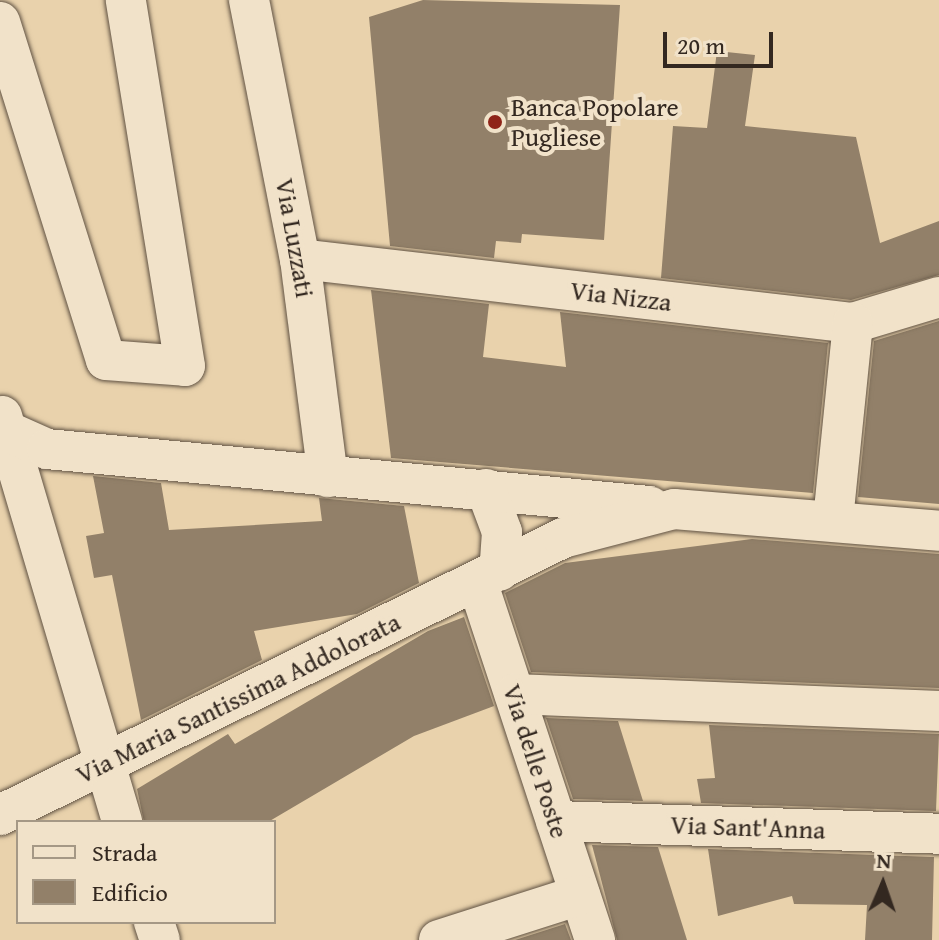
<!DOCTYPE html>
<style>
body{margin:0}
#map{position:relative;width:939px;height:940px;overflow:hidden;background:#e9d2ac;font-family:"Gentium Book Plus",serif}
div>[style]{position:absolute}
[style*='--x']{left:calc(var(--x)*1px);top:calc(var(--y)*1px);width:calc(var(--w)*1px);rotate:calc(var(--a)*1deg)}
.building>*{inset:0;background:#928069}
.roads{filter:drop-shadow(0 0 2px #605243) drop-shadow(0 0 2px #605243)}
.minor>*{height:40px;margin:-20px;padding:0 20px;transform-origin:20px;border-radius:20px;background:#f1e2c9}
.dots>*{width:22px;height:22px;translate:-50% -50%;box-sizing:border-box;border:4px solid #f1e2c9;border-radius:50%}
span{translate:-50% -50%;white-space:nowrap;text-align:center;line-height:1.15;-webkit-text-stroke:8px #f1e2c9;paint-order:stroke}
.poi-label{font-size:26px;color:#332820}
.left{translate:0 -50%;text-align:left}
.street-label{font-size:26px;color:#332820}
.legend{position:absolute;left:16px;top:820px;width:260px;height:104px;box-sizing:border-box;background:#f1e2c9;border:2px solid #a59885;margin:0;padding:10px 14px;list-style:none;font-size:24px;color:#332820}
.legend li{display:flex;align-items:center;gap:16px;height:40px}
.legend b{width:40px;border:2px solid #a59885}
.north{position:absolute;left:843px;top:844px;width:80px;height:80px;-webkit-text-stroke:6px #f1e2c9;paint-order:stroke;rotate:2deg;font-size:22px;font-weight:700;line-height:32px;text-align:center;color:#332820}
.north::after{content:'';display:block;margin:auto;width:28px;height:36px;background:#332820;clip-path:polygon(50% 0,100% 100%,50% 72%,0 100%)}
.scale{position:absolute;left:663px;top:32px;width:110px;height:36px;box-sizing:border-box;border:4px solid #332820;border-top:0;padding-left:10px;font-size:24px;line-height:28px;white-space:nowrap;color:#332820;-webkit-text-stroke:6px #f1e2c9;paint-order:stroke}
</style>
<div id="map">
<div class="building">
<i style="clip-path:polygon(423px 0,620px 5px,604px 240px,522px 234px,521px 243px,496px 241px,494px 258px,390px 246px,369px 17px)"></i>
<i style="clip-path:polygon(717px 51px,755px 55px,745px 126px,856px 137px,880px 243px,939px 221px,939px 275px,851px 300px,661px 278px,673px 126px,707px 128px)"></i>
<i style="clip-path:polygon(371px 290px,489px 304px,483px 357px,566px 367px,560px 312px,828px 343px,813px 493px,391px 458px)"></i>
<i style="clip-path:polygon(939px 321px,939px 504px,858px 497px,874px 341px)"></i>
<i style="clip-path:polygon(93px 476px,161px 483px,169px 530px,322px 521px,319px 498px,404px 506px,419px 583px,357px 614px,254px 631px,262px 660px,141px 720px,112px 575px,94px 578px,86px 536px,104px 533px)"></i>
<i style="clip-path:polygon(752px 539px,939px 554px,939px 688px,531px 672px,505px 593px,565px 563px)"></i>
<i style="clip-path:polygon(464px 617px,494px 706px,414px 736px,268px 822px,144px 822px,137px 789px,228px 734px,235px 744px,428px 631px)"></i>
<i style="clip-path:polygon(546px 718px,618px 721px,643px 801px,573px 799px)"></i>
<i style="clip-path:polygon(709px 725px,939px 734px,936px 811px,701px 803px,697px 779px,715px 778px)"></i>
<i style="clip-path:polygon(592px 845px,658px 847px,687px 940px,617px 940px)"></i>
<i style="clip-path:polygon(708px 849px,934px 857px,932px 940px,865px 940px,867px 905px,794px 904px,792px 896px,718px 916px)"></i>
<i style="clip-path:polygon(565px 924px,571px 940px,515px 940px)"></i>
</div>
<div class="roads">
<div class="minor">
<i style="--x:249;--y:0;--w:264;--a:78.9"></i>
<i style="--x:300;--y:259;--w:220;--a:82.7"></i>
<i style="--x:0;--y:22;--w:354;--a:72.6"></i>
<i style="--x:106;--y:360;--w:79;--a:4.3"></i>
<i style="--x:185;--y:366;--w:371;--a:-99.2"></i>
<i style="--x:300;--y:259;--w:557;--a:6.6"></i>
<i style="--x:853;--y:323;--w:90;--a:-16.8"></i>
<i style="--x:2;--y:416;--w:423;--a:73.5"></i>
<i style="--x:0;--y:428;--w:51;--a:24.1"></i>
<i style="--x:47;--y:449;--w:605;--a:5.41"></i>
<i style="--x:486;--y:489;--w:46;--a:69.6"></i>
<i style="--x:502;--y:532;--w:39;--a:94"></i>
<i style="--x:833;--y:520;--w:198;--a:-84.2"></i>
<i style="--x:477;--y:581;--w:378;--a:71.8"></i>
<i style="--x:515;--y:694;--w:424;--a:2.3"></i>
<i style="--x:0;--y:815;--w:627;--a:-26.2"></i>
<i style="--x:563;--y:538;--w:115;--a:-14.6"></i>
<i style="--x:674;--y:509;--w:266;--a:4.7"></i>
<i style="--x:556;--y:821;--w:383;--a:1.9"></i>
<i style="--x:154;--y:922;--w:19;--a:72"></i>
<i style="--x:439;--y:940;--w:148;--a:-17.7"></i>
</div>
</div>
<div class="dots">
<i style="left:495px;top:122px;background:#8f2418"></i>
</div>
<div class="poi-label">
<span class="left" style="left:511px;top:122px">Banca Popolare<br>Pugliese</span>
</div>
<div class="street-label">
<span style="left:295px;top:238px;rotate:80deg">Via Luzzati</span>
<span style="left:621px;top:296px;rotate:7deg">Via Nizza</span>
<span style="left:238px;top:698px;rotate:-26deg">Via Maria Santissima Addolorata</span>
<span style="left:536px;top:761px;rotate:72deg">Via delle Poste</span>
<span style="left:748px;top:827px;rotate:2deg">Via Sant'Anna</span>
</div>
<ul class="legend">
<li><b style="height:10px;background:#f1e2c9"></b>Strada</li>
<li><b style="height:22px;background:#928069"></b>Edificio</li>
</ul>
<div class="north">N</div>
<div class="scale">20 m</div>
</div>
